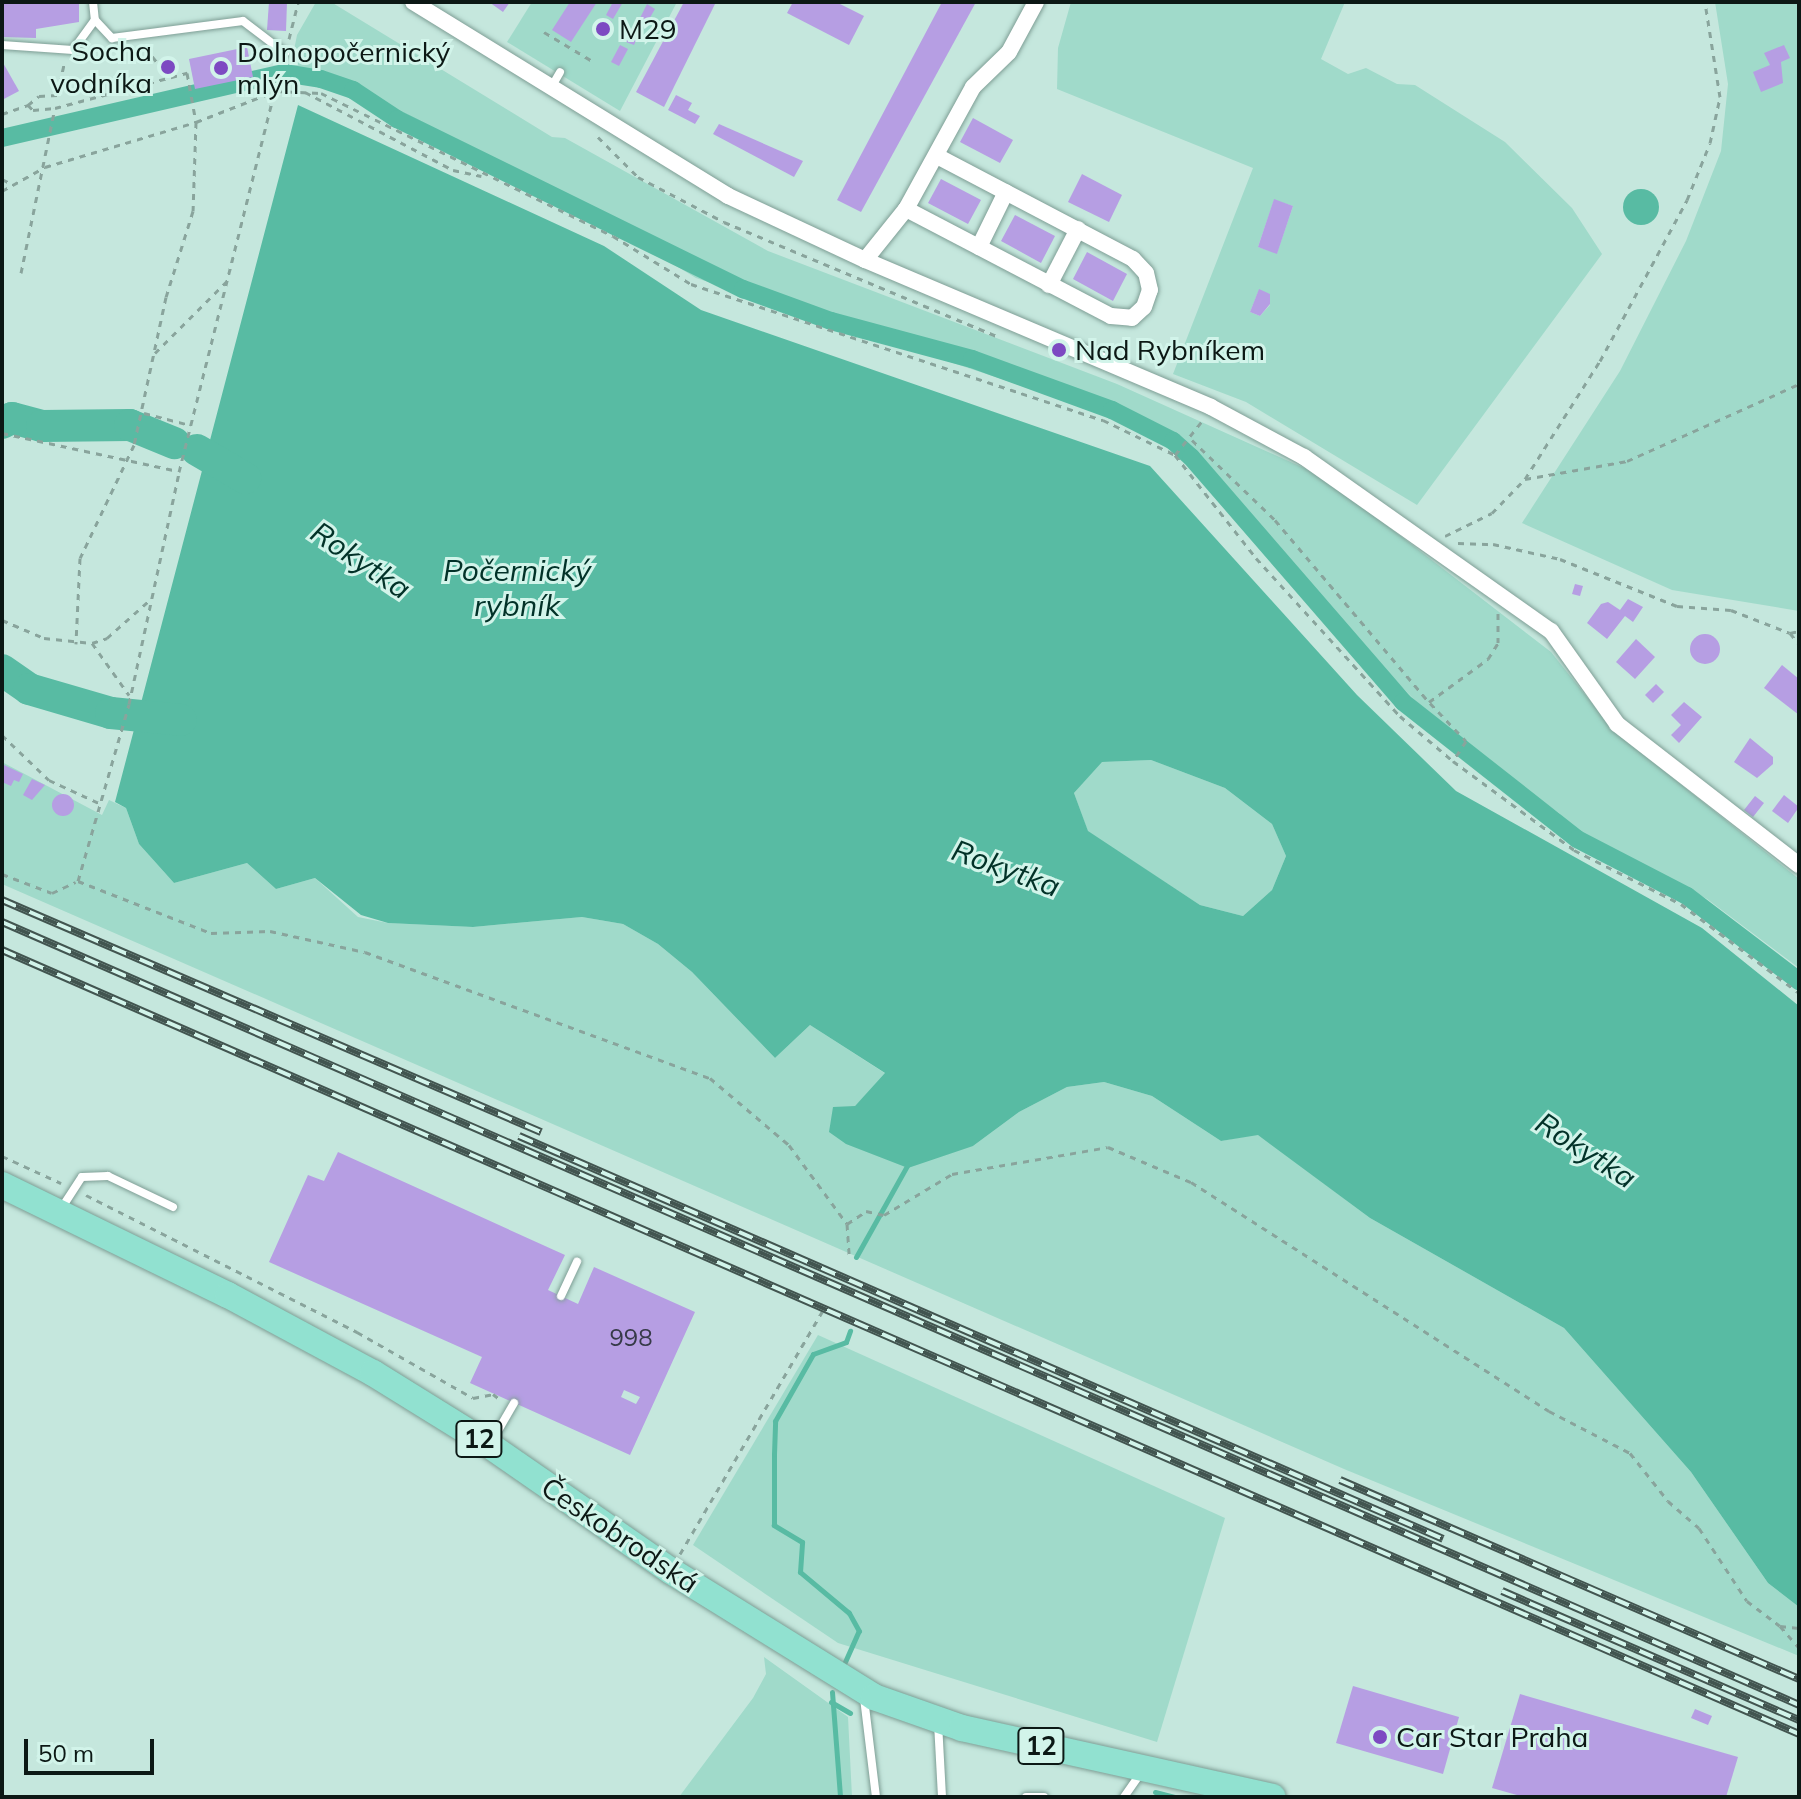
<!DOCTYPE html>
<meta charset="utf-8">
<style>
body{margin:0}
#map{position:relative;width:1801px;height:1799px;overflow:hidden;background:#c5e7dd;font-family:Mulish,sans-serif}
div>[style]{position:absolute}
[style*='--x']{left:calc(var(--x)*1px);top:calc(var(--y)*1px);width:calc(var(--w)*1px);rotate:calc(var(--a)*1deg)}
.green>*{inset:0;background:#a0daca}
.water>*{inset:0;background:#58bba3}
.round{border-radius:50%}
.stream>*{height:5px;margin:-2.5px;padding:0 2.5px;transform-origin:2.5px;border-radius:2.5px;background:#58bba3}
.canal>*{height:18px;margin:-9px;padding:0 9px;transform-origin:9px;border-radius:9px;background:#58bba3}
.river>*{height:32px;margin:-16px;padding:0 16px;transform-origin:16px;border-radius:16px;background:#58bba3}
.building>*{inset:0;background:#b69ee3}
.path>*{height:3px;margin-top:-1.5px;transform-origin:0;background:repeating-linear-gradient(90deg,#89a49c 0 6px,transparent 0 12px)}
.roads{filter:drop-shadow(0 0 2px #7e9e95) drop-shadow(0 0 2px #7e9e95)}
.service>*{height:8px;margin:-4px;padding:0 4px;transform-origin:4px;border-radius:4px;background:#fff}
.minor>*{height:16px;margin:-8px;padding:0 8px;transform-origin:8px;border-radius:8px;background:#fff}
.primary>*{height:26px;margin:-13px;padding:0 13px;transform-origin:13px;border-radius:13px;background:#91e1d0}
.rail>*{height:8px;margin-top:-4px;transform-origin:0;background:repeating-linear-gradient(90deg,#d2f4ea 0 15px,#425550 0 30px);box-sizing:border-box;border-block:2px solid #425550}
.dots>*{width:22px;height:22px;translate:-50% -50%;box-sizing:border-box;border:4px solid #d2f4ea;border-radius:50%}
span{translate:-50% -50%;white-space:nowrap;text-align:center;line-height:1.15;-webkit-text-stroke:6px #d2f4ea;paint-order:stroke}
.number-label{font-size:24px;color:#363a48}
.number-label span{-webkit-text-stroke-width:0}
.shield-label span{padding:2px 6px;background:#d2f4ea;border:2px solid;border-radius:6px;-webkit-text-stroke-width:0}
.shield-label{font-size:26px;color:#0c1815;font-weight:700}
.poi-label{font-size:28px;color:#0c1815}
.left{translate:0 -50%;text-align:left}
.right{translate:-100% -50%;text-align:right}
.street-label{font-size:28px;color:#0c1815}
.water-label{font-size:30px;color:#023228;font-style:italic}
.frame{position:absolute;inset:0;border:4px solid #0c1815;pointer-events:none}
.scale{position:absolute;left:24px;top:1739px;width:130px;height:36px;box-sizing:border-box;border:4px solid #0c1815;border-top:0;padding-left:10px;font-size:24px;line-height:28px;white-space:nowrap;color:#0c1815;-webkit-text-stroke:6px #d2f4ea;paint-order:stroke}
</style>
<div id="map">
<div class="green">
<i style="clip-path:polygon(316px 2px,331px 2px,552px 137px,565px 138px,768px 251px,1117px 384px,1324px 477px,1551px 652px,1614px 731px,1799px 879px,1799px 968px,1707px 899px,1608px 846px,1577px 839px,1559px 813px,1443px 729px,1299px 582px,1213px 483px,1172px 446px,1107px 414px,696px 278px,531px 177px,347px 84px,297px 72px,291px 65px,297px 35px)"></i>
<i style="clip-path:polygon(532px 2px,677px 2px,620px 111px,507px 42px)"></i>
<i style="clip-path:polygon(evenodd,1071px 2px,1345px 2px,1321px 59px,1348px 74px,1366px 68px,1397px 84px,1415px 85px,1505px 142px,1572px 208px,1602px 254px,1417px 505px,1246px 402px,1173px 374px,1253px 168px,1057px 89px,1058px 48px,1071px 2px,1274px 200px,1293px 206px,1277px 253px,1258px 247px,1274px 200px,1071px 2px,1259px 290px,1269px 294px,1270px 305px,1260px 316px,1250px 312px,1259px 290px)"></i>
<i style="clip-path:polygon(1715px 2px,1799px 2px,1799px 611px,1672px 590px,1522px 523px,1620px 371px,1686px 241px,1721px 151px,1728px 84px)"></i>
<i style="clip-path:polygon(1151px 760px,1225px 788px,1272px 824px,1286px 856px,1272px 890px,1243px 916px,1200px 905px,1088px 832px,1074px 793px,1101px 762px)"></i>
<i style="clip-path:polygon(2px 762px,102px 815px,109px 800px,126px 808px,139px 844px,174px 883px,247px 863px,276px 889px,315px 878px,358px 917px,388px 923px,473px 927px,582px 917px,623px 924px,658px 944px,692px 972px,775px 1058px,810px 1025px,886px 1074px,855px 1106px,973px 1146px,1019px 1112px,1067px 1087px,1104px 1082px,1152px 1096px,1221px 1141px,1258px 1134px,1370px 1218px,1564px 1328px,1691px 1472px,1768px 1583px,1799px 1607px,1799px 1656px,1344px 1469px,2px 884px)"></i>
<i style="clip-path:polygon(818px 1335px,1225px 1518px,1157px 1742px,838px 1643px,693px 1545px)"></i>
<i style="clip-path:polygon(764px 1657px,848px 1717px,852px 1797px,679px 1797px,753px 1698px,766px 1674px)"></i>
</div>
<div class="water">
<i style="clip-path:polygon(evenodd,298px 105px,604px 246px,701px 310px,1150px 466px,1357px 695px,1456px 791px,1702px 928px,1799px 1006px,1799px 1607px,1768px 1583px,1691px 1472px,1564px 1328px,1370px 1218px,1258px 1135px,1221px 1141px,1152px 1096px,1104px 1082px,1067px 1087px,1019px 1112px,973px 1146px,908px 1168px,846px 1144px,829px 1132px,833px 1107px,855px 1106px,885px 1073px,810px 1025px,775px 1058px,692px 972px,658px 944px,623px 924px,582px 917px,473px 927px,388px 923px,361px 915px,315px 878px,276px 889px,247px 863px,174px 883px,139px 844px,126px 808px,115px 802px,298px 105px,1151px 760px,1225px 788px,1272px 824px,1286px 856px,1272px 890px,1243px 916px,1200px 905px,1088px 831px,1074px 793px,1102px 762px,1151px 760px)"></i>
<i class="round" style="left:1623px;top:189px;width:36px;height:36px"></i>
</div>
<div class="stream">
<i style="--x:856;--y:1257;--w:107;--a:-60.8"></i>
<i style="--x:844;--y:1664;--w:36;--a:-66"></i>
<i style="--x:859;--y:1631;--w:21;--a:-119"></i>
<i style="--x:849;--y:1613;--w:64;--a:-140.1"></i>
<i style="--x:800;--y:1572;--w:30;--a:-86"></i>
<i style="--x:802;--y:1542;--w:33;--a:-149"></i>
<i style="--x:774;--y:1525;--w:71;--a:-90"></i>
<i style="--x:774;--y:1454;--w:33;--a:-88"></i>
<i style="--x:775;--y:1421;--w:77;--a:-60.4"></i>
<i style="--x:813;--y:1354;--w:35;--a:-20"></i>
<i style="--x:846;--y:1342;--w:12;--a:-70"></i>
<i style="--x:832;--y:1692;--w:105;--a:85.6"></i>
<i style="--x:831;--y:1702;--w:22;--a:30"></i>
<i style="--x:1155;--y:1792;--w:21;--a:14"></i>
</div>
<div class="canal">
<i style="--x:2;--y:138;--w:289;--a:-13"></i>
<i style="--x:284;--y:73;--w:37;--a:9"></i>
<i style="--x:321;--y:79;--w:34;--a:19"></i>
<i style="--x:353;--y:90;--w:53;--a:33.4"></i>
<i style="--x:397;--y:119;--w:386;--a:26.2"></i>
<i style="--x:743;--y:289;--w:94;--a:20"></i>
<i style="--x:831;--y:321;--w:146;--a:15.1"></i>
<i style="--x:972;--y:359;--w:149;--a:20"></i>
<i style="--x:1112;--y:410;--w:68;--a:26.9"></i>
<i style="--x:1173;--y:441;--w:24;--a:42"></i>
<i style="--x:1191;--y:457;--w:324;--a:49.1"></i>
<i style="--x:1403;--y:702;--w:221;--a:38.2"></i>
<i style="--x:1577;--y:839;--w:124;--a:27.4"></i>
<i style="--x:1687;--y:896;--w:141;--a:37.2"></i>
</div>
<div class="river">
<i style="--x:2;--y:423;--w:11;--a:-27"></i>
<i style="--x:12;--y:418;--w:31;--a:15"></i>
<i style="--x:42;--y:426;--w:88;--a:-0.7"></i>
<i style="--x:130;--y:425;--w:48;--a:22.2"></i>
<i style="--x:197;--y:450;--w:56;--a:30.3"></i>
<i style="--x:2;--y:670;--w:33;--a:35"></i>
<i style="--x:29;--y:689;--w:85;--a:16.3"></i>
<i style="--x:111;--y:713;--w:70;--a:5.7"></i>
</div>
<div class="building">
<i style="clip-path:polygon(2px 2px,79px 2px,79px 22px,36px 29px,36px 38px,2px 37px)"></i>
<i style="clip-path:polygon(269px 2px,287px 2px,286px 31px,267px 30px)"></i>
<i style="clip-path:polygon(489px 2px,510px 2px,503px 12px)"></i>
<i style="clip-path:polygon(570px 2px,597px 2px,571px 42px,552px 30px)"></i>
<i style="clip-path:polygon(613px 2px,623px 2px,613px 19px,606px 15px)"></i>
<i style="clip-path:polygon(684px 2px,716px 2px,664px 107px,636px 92px)"></i>
<i style="clip-path:polygon(793px 2px,836px 2px,864px 16px,849px 45px,787px 13px)"></i>
<i style="clip-path:polygon(942px 2px,976px 2px,861px 212px,837px 200px)"></i>
<i style="clip-path:polygon(647px 4px,655px 9px,645px 26px,638px 22px)"></i>
<i style="clip-path:polygon(604px 18px,612px 22px,602px 39px,594px 35px)"></i>
<i style="clip-path:polygon(634px 24px,642px 27px,634px 45px,626px 42px)"></i>
<i style="clip-path:polygon(620px 45px,628px 49px,619px 66px,611px 62px)"></i>
<i style="clip-path:polygon(1784px 45px,1790px 58px,1781px 62px,1783px 83px,1761px 92px,1753px 72px,1770px 65px,1764px 53px)"></i>
<i style="clip-path:polygon(247px 47px,253px 77px,195px 89px,189px 59px)"></i>
<i style="clip-path:polygon(2px 61px,19px 91px,2px 100px)"></i>
<i style="clip-path:polygon(676px 95px,692px 103px,688px 110px,700px 116px,695px 124px,668px 110px)"></i>
<i style="clip-path:polygon(973px 118px,1013px 140px,1000px 163px,960px 142px)"></i>
<i style="clip-path:polygon(719px 124px,803px 161px,794px 177px,713px 134px)"></i>
<i style="clip-path:polygon(1082px 174px,1122px 195px,1109px 222px,1068px 202px)"></i>
<i style="clip-path:polygon(941px 179px,981px 200px,968px 224px,928px 203px)"></i>
<i style="clip-path:polygon(1274px 199px,1293px 206px,1277px 254px,1258px 247px)"></i>
<i style="clip-path:polygon(1015px 215px,1055px 236px,1041px 263px,1001px 241px)"></i>
<i style="clip-path:polygon(1087px 252px,1127px 274px,1113px 301px,1073px 279px)"></i>
<i style="clip-path:polygon(1259px 289px,1270px 294px,1270px 304px,1260px 316px,1250px 312px)"></i>
<i style="clip-path:polygon(1575px 584px,1583px 586px,1580px 596px,1572px 594px)"></i>
<i style="clip-path:polygon(1628px 599px,1643px 607px,1633px 622px,1625px 616px,1607px 639px,1587px 623px,1601px 604px,1608px 602px,1620px 610px)"></i>
<i class="round" style="left:1690px;top:634px;width:30px;height:30px"></i>
<i style="clip-path:polygon(1636px 639px,1655px 657px,1635px 679px,1616px 662px)"></i>
<i style="clip-path:polygon(1782px 665px,1799px 679px,1799px 715px,1764px 688px)"></i>
<i style="clip-path:polygon(1656px 684px,1664px 692px,1653px 703px,1645px 695px)"></i>
<i style="clip-path:polygon(1684px 702px,1702px 717px,1679px 743px,1671px 735px,1681px 725px,1671px 715px)"></i>
<i style="clip-path:polygon(1750px 738px,1773px 757px,1773px 764px,1757px 778px,1734px 762px)"></i>
<i style="clip-path:polygon(2px 764px,23px 774px,19px 782px,14px 780px,11px 786px,2px 782px)"></i>
<i style="clip-path:polygon(32px 779px,45px 785px,32px 800px,23px 795px)"></i>
<i class="round" style="left:52px;top:794px;width:22px;height:22px"></i>
<i style="clip-path:polygon(1784px 795px,1799px 807px,1788px 823px,1772px 811px)"></i>
<i style="clip-path:polygon(1755px 796px,1764px 803px,1753px 817px,1744px 810px)"></i>
<i style="clip-path:polygon(evenodd,338px 1152px,565px 1255px,548px 1290px,578px 1304px,594px 1267px,695px 1312px,630px 1455px,470px 1383px,482px 1357px,269px 1262px,308px 1175px,324px 1181px,338px 1152px,624px 1390px,640px 1397px,636px 1404px,621px 1397px,624px 1390px)"></i>
<i style="clip-path:polygon(1353px 1686px,1459px 1717px,1443px 1774px,1336px 1743px)"></i>
<i style="clip-path:polygon(1520px 1694px,1738px 1757px,1726px 1797px,1524px 1797px,1492px 1788px)"></i>
<i style="clip-path:polygon(1695px 1709px,1712px 1716px,1708px 1725px,1691px 1718px)"></i>
</div>
<div class="path">
<i style="--x:544;--y:32;--w:58;--a:31"></i>
<i style="--x:289;--y:39;--w:38;--a:-76"></i>
<i style="--x:145;--y:47;--w:36;--a:52"></i>
<i style="--x:305;--y:92;--w:167;--a:27.8"></i>
<i style="--x:453;--y:170;--w:29;--a:12"></i>
<i style="--x:28;--y:105;--w:14;--a:-39"></i>
<i style="--x:39;--y:96;--w:18;--a:-3"></i>
<i style="--x:57;--y:95;--w:35;--a:-77"></i>
<i style="--x:2;--y:114;--w:28;--a:-19"></i>
<i style="--x:28;--y:105;--w:7;--a:45"></i>
<i style="--x:33;--y:110;--w:22;--a:-5"></i>
<i style="--x:55;--y:108;--w:137;--a:-14.9"></i>
<i style="--x:187;--y:73;--w:50;--a:79.6"></i>
<i style="--x:196;--y:122;--w:89;--a:91.9"></i>
<i style="--x:193;--y:211;--w:90;--a:107.4"></i>
<i style="--x:166;--y:297;--w:151;--a:102.2"></i>
<i style="--x:134;--y:445;--w:125;--a:115.5"></i>
<i style="--x:80;--y:558;--w:86;--a:92.7"></i>
<i style="--x:598;--y:137;--w:57;--a:45"></i>
<i style="--x:638;--y:177;--w:97;--a:27.6"></i>
<i style="--x:724;--y:222;--w:298;--a:22.7"></i>
<i style="--x:2;--y:179;--w:9;--a:27"></i>
<i style="--x:2;--y:191;--w:49;--a:-29.2"></i>
<i style="--x:45;--y:167;--w:158;--a:-16.6"></i>
<i style="--x:196;--y:122;--w:86;--a:-21.2"></i>
<i style="--x:276;--y:91;--w:45;--a:2.5"></i>
<i style="--x:321;--y:93;--w:325;--a:26.1"></i>
<i style="--x:613;--y:236;--w:92;--a:31.6"></i>
<i style="--x:691;--y:284;--w:434;--a:18.3"></i>
<i style="--x:1103;--y:420;--w:80;--a:25.9"></i>
<i style="--x:1175;--y:455;--w:131;--a:51.8"></i>
<i style="--x:1256;--y:558;--w:214;--a:47.7"></i>
<i style="--x:1400;--y:716;--w:70;--a:40.3"></i>
<i style="--x:1453;--y:761;--w:150;--a:36.3"></i>
<i style="--x:1574;--y:850;--w:120;--a:26.8"></i>
<i style="--x:1681;--y:904;--w:148;--a:37"></i>
<i style="--x:21;--y:273;--w:168;--a:-78.4"></i>
<i style="--x:155;--y:353;--w:105;--a:-45"></i>
<i style="--x:144;--y:413;--w:48;--a:14.6"></i>
<i style="--x:2;--y:433;--w:180;--a:12.2"></i>
<i style="--x:1192;--y:440;--w:115;--a:43.9"></i>
<i style="--x:1275;--y:520;--w:238;--a:49.8"></i>
<i style="--x:1429;--y:702;--w:73;--a:-36.1"></i>
<i style="--x:1488;--y:659;--w:19;--a:-58"></i>
<i style="--x:1498;--y:643;--w:30;--a:-90"></i>
<i style="--x:1175;--y:455;--w:43;--a:-51.5"></i>
<i style="--x:1525;--y:479;--w:104;--a:-10"></i>
<i style="--x:1627;--y:461;--w:188;--a:-24.1"></i>
<i style="--x:1445;--y:536;--w:52;--a:-26.1"></i>
<i style="--x:1492;--y:513;--w:47;--a:-45.9"></i>
<i style="--x:1525;--y:479;--w:140;--a:-57.6"></i>
<i style="--x:1600;--y:361;--w:183;--a:-61.6"></i>
<i style="--x:1687;--y:200;--w:61;--a:-68"></i>
<i style="--x:1710;--y:143;--w:47;--a:-77.7"></i>
<i style="--x:1720;--y:97;--w:96;--a:-99"></i>
<i style="--x:1458;--y:543;--w:35;--a:2"></i>
<i style="--x:1493;--y:544;--w:69;--a:12.6"></i>
<i style="--x:1560;--y:559;--w:126;--a:21.9"></i>
<i style="--x:1677;--y:606;--w:54;--a:4.2"></i>
<i style="--x:1731;--y:610;--w:63;--a:21.3"></i>
<i style="--x:1790;--y:633;--w:14;--a:51"></i>
<i style="--x:2;--y:620;--w:46;--a:23.2"></i>
<i style="--x:44;--y:638;--w:48;--a:5.9"></i>
<i style="--x:92;--y:643;--w:16;--a:-18"></i>
<i style="--x:107;--y:638;--w:60;--a:-41.6"></i>
<i style="--x:1790;--y:633;--w:9;--a:-13"></i>
<i style="--x:92;--y:643;--w:64;--a:54.6"></i>
<i style="--x:1430;--y:703;--w:52;--a:46.5"></i>
<i style="--x:1466;--y:741;--w:24;--a:123"></i>
<i style="--x:2;--y:735;--w:65;--a:43.8"></i>
<i style="--x:49;--y:780;--w:57;--a:24.8"></i>
<i style="--x:2;--y:874;--w:53;--a:20.8"></i>
<i style="--x:52;--y:893;--w:26;--a:-25"></i>
<i style="--x:78;--y:881;--w:184;--a:-73.9"></i>
<i style="--x:129;--y:704;--w:237;--a:-77.8"></i>
<i style="--x:179;--y:472;--w:419;--a:-75.9"></i>
<i style="--x:78;--y:881;--w:143;--a:21.4"></i>
<i style="--x:211;--y:933;--w:59;--a:-1.9"></i>
<i style="--x:270;--y:931;--w:97;--a:12.5"></i>
<i style="--x:365;--y:952;--w:367;--a:20.1"></i>
<i style="--x:710;--y:1078;--w:104;--a:40.3"></i>
<i style="--x:789;--y:1145;--w:98;--a:53.7"></i>
<i style="--x:847;--y:1224;--w:32;--a:86"></i>
<i style="--x:2;--y:1156;--w:65;--a:24.6"></i>
<i style="--x:86;--y:1195;--w:304;--a:26.8"></i>
<i style="--x:357;--y:1332;--w:133;--a:29.6"></i>
<i style="--x:473;--y:1398;--w:20;--a:-11"></i>
<i style="--x:493;--y:1394;--w:11;--a:38"></i>
<i style="--x:847;--y:1224;--w:23;--a:-34"></i>
<i style="--x:866;--y:1211;--w:18;--a:13"></i>
<i style="--x:884;--y:1215;--w:79;--a:-31.1"></i>
<i style="--x:952;--y:1174;--w:158;--a:-9.8"></i>
<i style="--x:1108;--y:1147;--w:90;--a:22.9"></i>
<i style="--x:1191;--y:1182;--w:425;--a:32.6"></i>
<i style="--x:1549;--y:1411;--w:91;--a:27.4"></i>
<i style="--x:1630;--y:1453;--w:61;--a:51.6"></i>
<i style="--x:1668;--y:1501;--w:41;--a:41.1"></i>
<i style="--x:1699;--y:1528;--w:87;--a:56.7"></i>
<i style="--x:1747;--y:1601;--w:41;--a:37.1"></i>
<i style="--x:1780;--y:1626;--w:29;--a:49"></i>
<i style="--x:680;--y:1554;--w:281;--a:-59.6"></i>
<i style="--x:1780;--y:1626;--w:19;--a:6"></i>
</div>
<div class="roads">
<div class="service">
<i style="--x:93;--y:2;--w:18;--a:84"></i>
<i style="--x:95;--y:20;--w:25;--a:47"></i>
<i style="--x:112;--y:38;--w:132;--a:-7.4"></i>
<i style="--x:243;--y:21;--w:53;--a:37.3"></i>
<i style="--x:2;--y:45;--w:71;--a:4"></i>
<i style="--x:73;--y:50;--w:37;--a:-54"></i>
<i style="--x:552;--y:86;--w:16;--a:-60"></i>
<i style="--x:61;--y:1209;--w:38;--a:-57"></i>
<i style="--x:82;--y:1177;--w:26;--a:-2"></i>
<i style="--x:108;--y:1176;--w:72;--a:25.5"></i>
<i style="--x:561;--y:1296;--w:38;--a:-65"></i>
<i style="--x:492;--y:1441;--w:44;--a:-59.9"></i>
<i style="--x:864;--y:1698;--w:100;--a:83.1"></i>
<i style="--x:938;--y:1723;--w:74;--a:86.9"></i>
<i style="--x:1026;--y:1797;--w:18;--a:0"></i>
<i style="--x:1124;--y:1797;--w:32;--a:-55"></i>
</div>
<div class="minor">
<i style="--x:413;--y:2;--w:370;--a:31.6"></i>
<i style="--x:728;--y:196;--w:151;--a:25"></i>
<i style="--x:865;--y:260;--w:376;--a:23"></i>
<i style="--x:1211;--y:407;--w:106;--a:28.3"></i>
<i style="--x:1304;--y:457;--w:302;--a:35.2"></i>
<i style="--x:1551;--y:631;--w:114;--a:54.6"></i>
<i style="--x:1617;--y:724;--w:230;--a:37.8"></i>
<i style="--x:906;--y:209;--w:231;--a:27.6"></i>
<i style="--x:1111;--y:316;--w:21;--a:5"></i>
<i style="--x:1132;--y:318;--w:16;--a:-43"></i>
<i style="--x:1144;--y:307;--w:18;--a:-71"></i>
<i style="--x:1150;--y:290;--w:17;--a:-103"></i>
<i style="--x:1146;--y:273;--w:19;--a:-133"></i>
<i style="--x:1133;--y:259;--w:221;--a:-152.3"></i>
<i style="--x:979;--y:247;--w:61;--a:-63.9"></i>
<i style="--x:865;--y:260;--w:65;--a:-51.2"></i>
<i style="--x:906;--y:209;--w:139;--a:-61.2"></i>
<i style="--x:973;--y:87;--w:50;--a:-44.2"></i>
<i style="--x:1009;--y:52;--w:57;--a:-61.6"></i>
<i style="--x:1049;--y:285;--w:63;--a:-62.6"></i>
</div>
<div class="primary">
<i style="--x:2;--y:1185;--w:251;--a:26"></i>
<i style="--x:228;--y:1295;--w:165;--a:28.3"></i>
<i style="--x:373;--y:1373;--w:137;--a:31.8"></i>
<i style="--x:489;--y:1445;--w:221;--a:34.7"></i>
<i style="--x:671;--y:1571;--w:239;--a:31.8"></i>
<i style="--x:874;--y:1697;--w:93;--a:19.4"></i>
<i style="--x:962;--y:1728;--w:318;--a:12.5"></i>
</div>
</div>
<div class="rail">
<i style="--x:2;--y:900;--w:587;--a:23.29"></i>
<i style="--x:2;--y:922;--w:1960;--a:23.54"></i>
<i style="--x:2;--y:950;--w:1961;--a:23.57"></i>
<i style="--x:519;--y:1136;--w:1008;--a:23.56"></i>
<i style="--x:1340;--y:1480;--w:500;--a:23.44"></i>
<i style="--x:1502;--y:1591;--w:324;--a:23.5"></i>
</div>
<div class="dots">
<i style="left:603px;top:29px;background:#7d4ac2"></i>
<i style="left:168px;top:67px;background:#7d4ac2"></i>
<i style="left:221px;top:68px;background:#7d4ac2"></i>
<i style="left:1059px;top:350px;background:#7d4ac2"></i>
<i style="left:1380px;top:1737px;background:#7d4ac2"></i>
</div>
<div class="number-label">
<span style="left:631px;top:1338px">998</span>
</div>
<div class="shield-label">
<span style="left:479px;top:1439px">12</span>
<span style="left:1041px;top:1746px">12</span>
</div>
<div class="poi-label">
<span class="left" style="left:619px;top:29px">M29</span>
<span class="right" style="left:152px;top:67px">Socha<br>vodníka</span>
<span class="left" style="left:237px;top:68px">Dolnopočernický<br>mlýn</span>
<span class="left" style="left:1075px;top:350px">Nad Rybníkem</span>
<span class="left" style="left:1396px;top:1737px">Car Star Praha</span>
</div>
<div class="street-label">
<span style="left:620px;top:1535px;rotate:34deg">Českobrodská</span>
</div>
<div class="water-label">
<span style="left:361px;top:560px;rotate:34deg">Rokytka</span>
<span style="left:517px;top:587px">Počernický<br>rybník</span>
<span style="left:1006px;top:868px;rotate:20deg">Rokytka</span>
<span style="left:1586px;top:1150px;rotate:33deg">Rokytka</span>
</div>
<div class="frame"></div>
<div class="scale">50 m</div>
</div>
